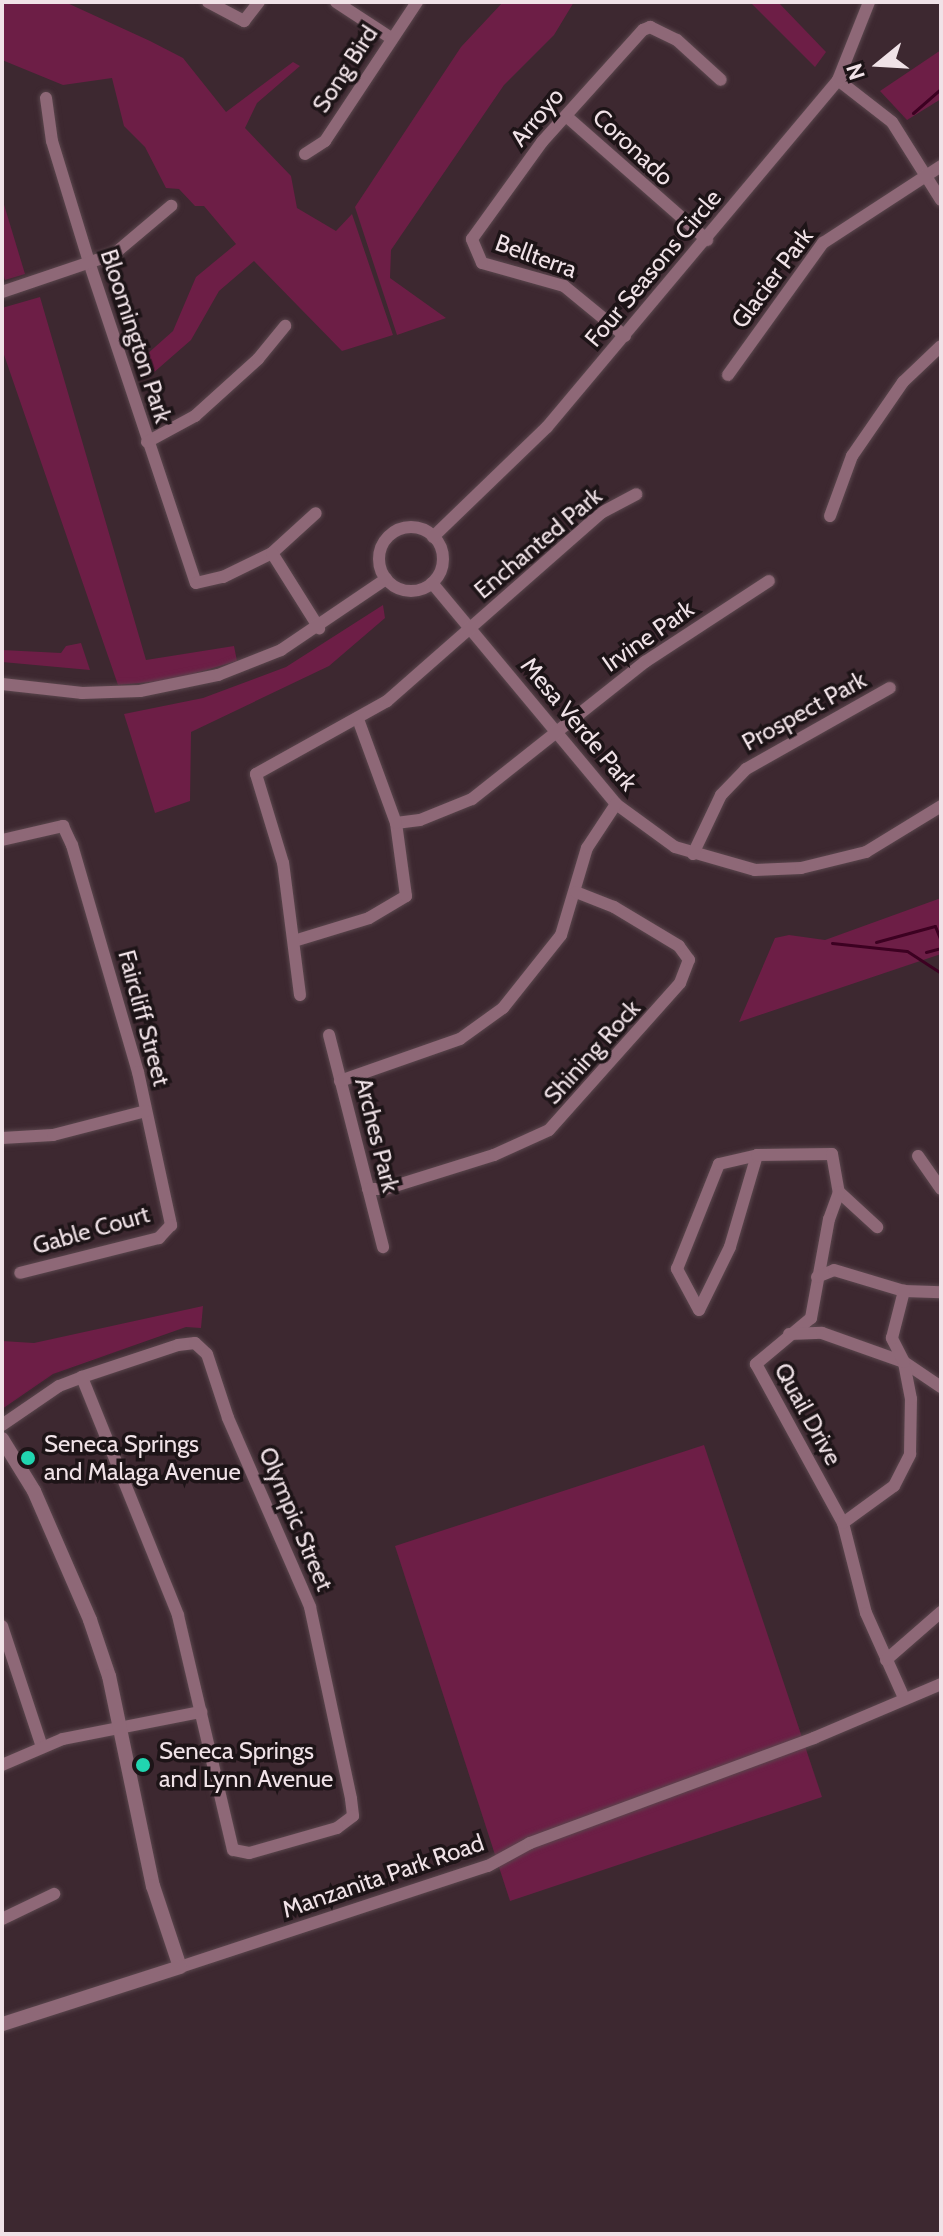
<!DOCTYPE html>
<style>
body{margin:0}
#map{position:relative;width:943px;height:2236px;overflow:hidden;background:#3d2830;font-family:Cabin,sans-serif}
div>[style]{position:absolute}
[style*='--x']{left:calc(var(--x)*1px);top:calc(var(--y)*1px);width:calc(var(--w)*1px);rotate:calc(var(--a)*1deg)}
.green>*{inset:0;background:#6d1e46}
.stream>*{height:3px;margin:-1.5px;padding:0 1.5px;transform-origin:1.5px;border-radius:1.5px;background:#3c0121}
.roads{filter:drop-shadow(0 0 2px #5a464d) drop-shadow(0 0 2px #5a464d)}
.minor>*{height:12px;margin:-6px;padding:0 6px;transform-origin:6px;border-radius:6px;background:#8e6877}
.minor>.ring{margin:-6px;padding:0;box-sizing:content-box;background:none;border:12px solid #8e6877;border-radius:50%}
.tertiary>*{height:14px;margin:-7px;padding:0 7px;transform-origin:7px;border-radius:7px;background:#8e6877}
.dots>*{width:22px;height:22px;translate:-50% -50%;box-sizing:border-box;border:4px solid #1d1417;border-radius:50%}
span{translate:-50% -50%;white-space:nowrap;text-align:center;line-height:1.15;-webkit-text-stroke:7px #1d1417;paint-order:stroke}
.street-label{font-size:24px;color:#f0e2e7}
.poi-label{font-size:24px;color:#f0e2e7}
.left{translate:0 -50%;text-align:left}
.frame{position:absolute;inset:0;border:4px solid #f0e2e7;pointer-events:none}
.north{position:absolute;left:839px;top:24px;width:80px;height:80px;-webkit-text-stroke:6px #1d1417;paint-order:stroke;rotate:252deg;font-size:22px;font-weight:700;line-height:32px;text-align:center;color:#f0e2e7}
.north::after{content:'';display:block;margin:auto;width:28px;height:36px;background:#f0e2e7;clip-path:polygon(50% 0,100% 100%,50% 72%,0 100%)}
</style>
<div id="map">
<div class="green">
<i style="clip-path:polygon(2px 2px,65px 2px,150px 41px,183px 58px,226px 112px,293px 62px,300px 66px,257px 103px,245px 128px,291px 176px,297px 208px,336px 231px,352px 214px,393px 335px,342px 351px,254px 261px,219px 291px,191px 340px,152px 374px,146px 355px,173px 331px,196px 277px,236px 244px,204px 206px,195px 206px,179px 189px,166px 188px,145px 147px,124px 126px,112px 78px,63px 85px,2px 60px)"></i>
<i style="clip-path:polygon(503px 2px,574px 2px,554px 35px,504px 85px,391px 250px,390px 278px,446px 318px,397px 335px,355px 207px,461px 47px)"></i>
<i style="clip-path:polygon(750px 2px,778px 2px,826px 52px,815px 67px)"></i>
<i style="clip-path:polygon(941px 50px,941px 99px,907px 120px,880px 91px)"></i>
<i style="clip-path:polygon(2px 198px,25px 274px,5px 280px,2px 270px)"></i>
<i style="clip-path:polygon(40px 297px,146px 660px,234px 646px,237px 661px,172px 680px,118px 685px,2px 349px,2px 308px)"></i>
<i style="clip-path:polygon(383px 605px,385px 618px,329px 666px,191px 732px,190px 801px,155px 813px,124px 714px,203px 698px,286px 667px)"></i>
<i style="clip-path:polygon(81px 643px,90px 670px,2px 662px,2px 650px,61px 653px,66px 646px)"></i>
<i style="clip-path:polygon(941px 898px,941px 954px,739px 1022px,775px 938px,789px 935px,825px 940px)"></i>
<i style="clip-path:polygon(203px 1306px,201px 1328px,186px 1327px,53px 1374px,2px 1409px,2px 1341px,34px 1343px)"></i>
<i style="clip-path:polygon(704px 1445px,822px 1797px,510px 1901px,395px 1546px)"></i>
</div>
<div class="stream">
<i style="--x:913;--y:113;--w:37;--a:-41"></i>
<i style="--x:876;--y:942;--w:61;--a:-15.2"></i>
<i style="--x:935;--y:926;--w:16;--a:68"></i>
<i style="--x:832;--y:943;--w:75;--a:6.1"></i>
<i style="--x:907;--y:951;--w:40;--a:32.9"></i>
<i style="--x:926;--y:952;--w:16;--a:-15"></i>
</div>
<div class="roads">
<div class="minor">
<i style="--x:208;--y:2;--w:41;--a:27.8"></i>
<i style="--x:244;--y:21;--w:24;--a:-52"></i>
<i style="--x:336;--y:2;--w:66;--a:33.2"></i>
<i style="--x:838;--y:80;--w:68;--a:37.9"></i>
<i style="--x:892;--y:122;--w:92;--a:57.9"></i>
<i style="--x:46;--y:98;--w:43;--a:82.1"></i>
<i style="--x:52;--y:141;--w:130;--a:73"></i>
<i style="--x:90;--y:265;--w:335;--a:71.6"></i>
<i style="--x:196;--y:583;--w:28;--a:-13"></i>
<i style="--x:223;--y:577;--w:55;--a:-26.1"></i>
<i style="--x:272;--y:553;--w:59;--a:-42.3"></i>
<i style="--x:566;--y:116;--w:188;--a:41.3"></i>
<i style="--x:305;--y:154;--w:24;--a:-33"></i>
<i style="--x:325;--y:141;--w:167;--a:-56.5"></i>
<i style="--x:2;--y:292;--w:118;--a:-18.7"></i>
<i style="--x:114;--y:254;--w:75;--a:-40.1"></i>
<i style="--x:625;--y:336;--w:79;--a:-140.7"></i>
<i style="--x:564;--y:286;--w:85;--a:-164.3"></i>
<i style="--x:482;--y:263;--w:26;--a:-113"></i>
<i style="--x:472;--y:239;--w:120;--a:-54.2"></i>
<i style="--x:542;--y:142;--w:151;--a:-48"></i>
<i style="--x:643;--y:30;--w:8;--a:-23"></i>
<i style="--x:650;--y:27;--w:30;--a:26"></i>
<i style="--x:677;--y:40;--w:59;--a:42.3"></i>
<i style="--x:728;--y:375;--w:163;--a:-54.3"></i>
<i style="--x:823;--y:243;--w:141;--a:-33.1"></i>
<i style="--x:147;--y:442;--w:55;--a:-28.4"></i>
<i style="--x:195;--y:416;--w:85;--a:-42.1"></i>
<i style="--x:258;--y:359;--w:43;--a:-50.7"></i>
<i style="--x:830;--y:516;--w:64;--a:-69.9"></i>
<i style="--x:852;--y:456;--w:90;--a:-55.4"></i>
<i style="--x:903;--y:382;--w:52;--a:-43.5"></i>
<i class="ring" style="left:379px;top:527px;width:52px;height:52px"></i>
<i style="--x:433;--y:537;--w:158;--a:-44"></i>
<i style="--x:547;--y:427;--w:453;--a:-50"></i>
<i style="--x:838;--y:80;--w:84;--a:-68.3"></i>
<i style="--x:272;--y:553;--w:89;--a:57.9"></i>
<i style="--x:432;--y:583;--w:288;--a:50.2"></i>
<i style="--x:616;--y:804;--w:73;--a:36.1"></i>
<i style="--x:675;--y:847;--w:83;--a:16"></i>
<i style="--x:755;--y:870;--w:46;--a:-2.5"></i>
<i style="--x:801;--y:868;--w:67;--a:-13.8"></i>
<i style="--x:866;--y:852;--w:88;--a:-31.5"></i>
<i style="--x:2;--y:684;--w:81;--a:6.4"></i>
<i style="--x:82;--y:693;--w:58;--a:-2"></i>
<i style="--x:140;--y:691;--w:80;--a:-11.6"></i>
<i style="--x:218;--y:675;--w:68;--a:-21.6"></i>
<i style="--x:281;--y:650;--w:127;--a:-34.1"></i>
<i style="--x:396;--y:823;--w:24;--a:-7"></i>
<i style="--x:420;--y:820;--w:56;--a:-22"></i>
<i style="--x:472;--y:799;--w:221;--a:-38.4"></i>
<i style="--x:645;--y:662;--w:148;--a:-33.2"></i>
<i style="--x:2;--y:840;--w:63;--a:-12.9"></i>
<i style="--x:63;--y:826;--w:21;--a:65"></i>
<i style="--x:72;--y:845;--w:236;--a:73.8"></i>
<i style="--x:138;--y:1072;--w:157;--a:77.8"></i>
<i style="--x:171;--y:1225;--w:18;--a:133"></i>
<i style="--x:159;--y:1238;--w:143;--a:165.9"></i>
<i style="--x:693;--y:854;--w:65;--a:-64.6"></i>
<i style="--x:721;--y:795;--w:36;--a:-46"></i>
<i style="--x:746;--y:769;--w:165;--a:-29.4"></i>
<i style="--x:294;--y:941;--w:78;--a:-17"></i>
<i style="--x:369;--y:918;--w:43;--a:-30.7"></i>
<i style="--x:406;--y:896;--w:74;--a:-97.8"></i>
<i style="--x:396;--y:823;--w:111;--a:-110.1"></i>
<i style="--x:300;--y:995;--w:133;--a:-97.3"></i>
<i style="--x:283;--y:863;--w:93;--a:-106.9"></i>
<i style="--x:256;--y:774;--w:150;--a:-29.1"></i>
<i style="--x:387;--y:701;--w:285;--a:-41.3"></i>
<i style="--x:601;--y:513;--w:40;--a:-28"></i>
<i style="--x:329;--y:1035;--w:219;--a:75.7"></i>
<i style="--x:340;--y:1081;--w:127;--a:-19.3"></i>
<i style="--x:460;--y:1039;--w:53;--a:-35.8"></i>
<i style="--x:503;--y:1008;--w:93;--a:-51.5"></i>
<i style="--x:561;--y:935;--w:91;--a:-73.4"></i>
<i style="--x:587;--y:848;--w:53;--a:-56.6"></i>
<i style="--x:2;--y:1138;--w:51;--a:-3.4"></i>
<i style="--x:53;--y:1135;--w:96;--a:-14.5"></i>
<i style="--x:757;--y:1155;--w:96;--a:106.4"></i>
<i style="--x:730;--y:1247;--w:70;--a:116.2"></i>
<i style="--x:699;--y:1310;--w:47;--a:-118.2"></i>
<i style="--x:677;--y:1269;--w:113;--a:-68.2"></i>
<i style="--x:719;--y:1164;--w:39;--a:-13"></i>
<i style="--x:757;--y:1155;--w:75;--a:-0.8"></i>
<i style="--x:832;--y:1154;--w:39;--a:80"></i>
<i style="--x:839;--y:1192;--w:52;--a:42.6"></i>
<i style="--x:918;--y:1156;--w:40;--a:55.1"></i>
<i style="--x:368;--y:1189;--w:17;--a:0"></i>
<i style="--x:385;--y:1189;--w:114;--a:-17.3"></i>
<i style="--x:494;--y:1155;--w:60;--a:-24.4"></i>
<i style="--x:549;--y:1130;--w:197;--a:-48.3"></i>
<i style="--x:680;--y:983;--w:25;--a:-69"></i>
<i style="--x:689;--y:960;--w:17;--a:-126"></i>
<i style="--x:679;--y:946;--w:76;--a:-149"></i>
<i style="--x:614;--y:907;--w:41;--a:-158.5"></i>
<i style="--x:839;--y:1192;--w:29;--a:110"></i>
<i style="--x:829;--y:1219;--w:101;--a:100.3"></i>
<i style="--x:811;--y:1318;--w:72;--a:140.1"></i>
<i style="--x:756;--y:1364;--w:181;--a:61.3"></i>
<i style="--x:843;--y:1523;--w:93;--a:75.7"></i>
<i style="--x:866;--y:1613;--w:93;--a:65.9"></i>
<i style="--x:817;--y:1277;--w:18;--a:-22"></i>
<i style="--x:834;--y:1270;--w:73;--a:16.7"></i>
<i style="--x:904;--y:1291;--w:37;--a:2"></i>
<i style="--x:789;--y:1334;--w:33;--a:-2"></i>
<i style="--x:822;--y:1333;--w:87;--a:19.5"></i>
<i style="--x:904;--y:1362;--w:45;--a:34"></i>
<i style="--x:2;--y:1425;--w:69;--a:-34.4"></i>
<i style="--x:59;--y:1386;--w:25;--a:-21"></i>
<i style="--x:82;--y:1377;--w:101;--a:-18.4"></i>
<i style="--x:178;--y:1345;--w:17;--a:-7"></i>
<i style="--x:195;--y:1343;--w:16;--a:43"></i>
<i style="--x:207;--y:1354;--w:67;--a:71.8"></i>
<i style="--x:228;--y:1418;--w:206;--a:66.5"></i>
<i style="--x:310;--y:1607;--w:196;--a:77.9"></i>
<i style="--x:351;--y:1799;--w:17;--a:83"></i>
<i style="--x:353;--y:1816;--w:20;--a:143"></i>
<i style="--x:337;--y:1828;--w:91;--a:164.1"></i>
<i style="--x:249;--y:1853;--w:16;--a:-169"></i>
<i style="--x:233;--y:1850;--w:241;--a:-103.2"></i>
<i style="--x:178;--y:1615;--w:257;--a:-112"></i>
<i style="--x:843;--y:1523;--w:63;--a:-36"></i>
<i style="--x:894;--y:1486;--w:36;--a:-63"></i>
<i style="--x:910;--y:1454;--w:55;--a:-89"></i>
<i style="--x:911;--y:1399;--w:38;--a:-101"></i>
<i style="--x:904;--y:1362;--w:27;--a:-117"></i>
<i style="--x:892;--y:1338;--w:49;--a:-75.7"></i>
<i style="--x:2;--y:1626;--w:127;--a:71.7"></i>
<i style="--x:886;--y:1660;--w:73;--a:-41.1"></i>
<i style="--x:2;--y:1765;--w:66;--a:-23.1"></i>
<i style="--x:63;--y:1739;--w:141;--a:-11.1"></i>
<i style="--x:2;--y:1919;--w:58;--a:-25.7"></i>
<i style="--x:180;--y:1967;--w:324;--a:-18.2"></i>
<i style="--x:488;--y:1866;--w:48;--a:-28.7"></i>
<i style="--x:530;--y:1843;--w:303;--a:-20.3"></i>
<i style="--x:814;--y:1738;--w:138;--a:-23"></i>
</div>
<div class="tertiary">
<i style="--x:2;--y:1439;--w:61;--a:58.4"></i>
<i style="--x:34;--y:1491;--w:141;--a:66.5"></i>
<i style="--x:90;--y:1620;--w:59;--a:71.3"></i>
<i style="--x:109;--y:1676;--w:215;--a:78.2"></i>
<i style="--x:153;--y:1886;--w:85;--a:71.6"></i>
<i style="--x:180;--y:1967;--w:187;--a:162.2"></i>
</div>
</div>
<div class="dots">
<i style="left:28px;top:1458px;background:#21d5b0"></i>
<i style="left:143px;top:1765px;background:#21d5b0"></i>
</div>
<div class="street-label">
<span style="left:345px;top:69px;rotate:-57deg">Song Bird</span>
<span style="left:537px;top:117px;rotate:-50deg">Arroyo</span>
<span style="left:633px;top:147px;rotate:43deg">Coronado</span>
<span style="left:536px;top:256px;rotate:20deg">Bellterra</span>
<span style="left:653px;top:268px;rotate:-50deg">Four Seasons Circle</span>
<span style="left:772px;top:278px;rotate:-53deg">Glacier Park</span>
<span style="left:136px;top:336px;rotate:72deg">Bloomington Park</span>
<span style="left:538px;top:543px;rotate:-40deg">Enchanted Park</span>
<span style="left:648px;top:636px;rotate:-35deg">Irvine Park</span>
<span style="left:804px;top:711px;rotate:-29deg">Prospect Park</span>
<span style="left:579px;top:724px;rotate:50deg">Mesa Verde Park</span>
<span style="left:144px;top:1018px;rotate:75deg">Faircliff Street</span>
<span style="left:592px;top:1052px;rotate:-48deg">Shining Rock</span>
<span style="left:377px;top:1135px;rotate:76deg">Arches Park</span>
<span style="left:91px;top:1230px;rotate:-16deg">Gable Court</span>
<span style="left:808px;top:1414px;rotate:61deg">Quail Drive</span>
<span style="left:296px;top:1519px;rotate:67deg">Olympic Street</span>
<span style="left:383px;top:1876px;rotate:-19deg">Manzanita Park Road</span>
</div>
<div class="poi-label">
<span class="left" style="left:44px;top:1458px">Seneca Springs<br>and Malaga Avenue</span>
<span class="left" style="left:159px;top:1765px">Seneca Springs<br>and Lynn Avenue</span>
</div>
<div class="frame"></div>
<div class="north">N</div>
</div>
